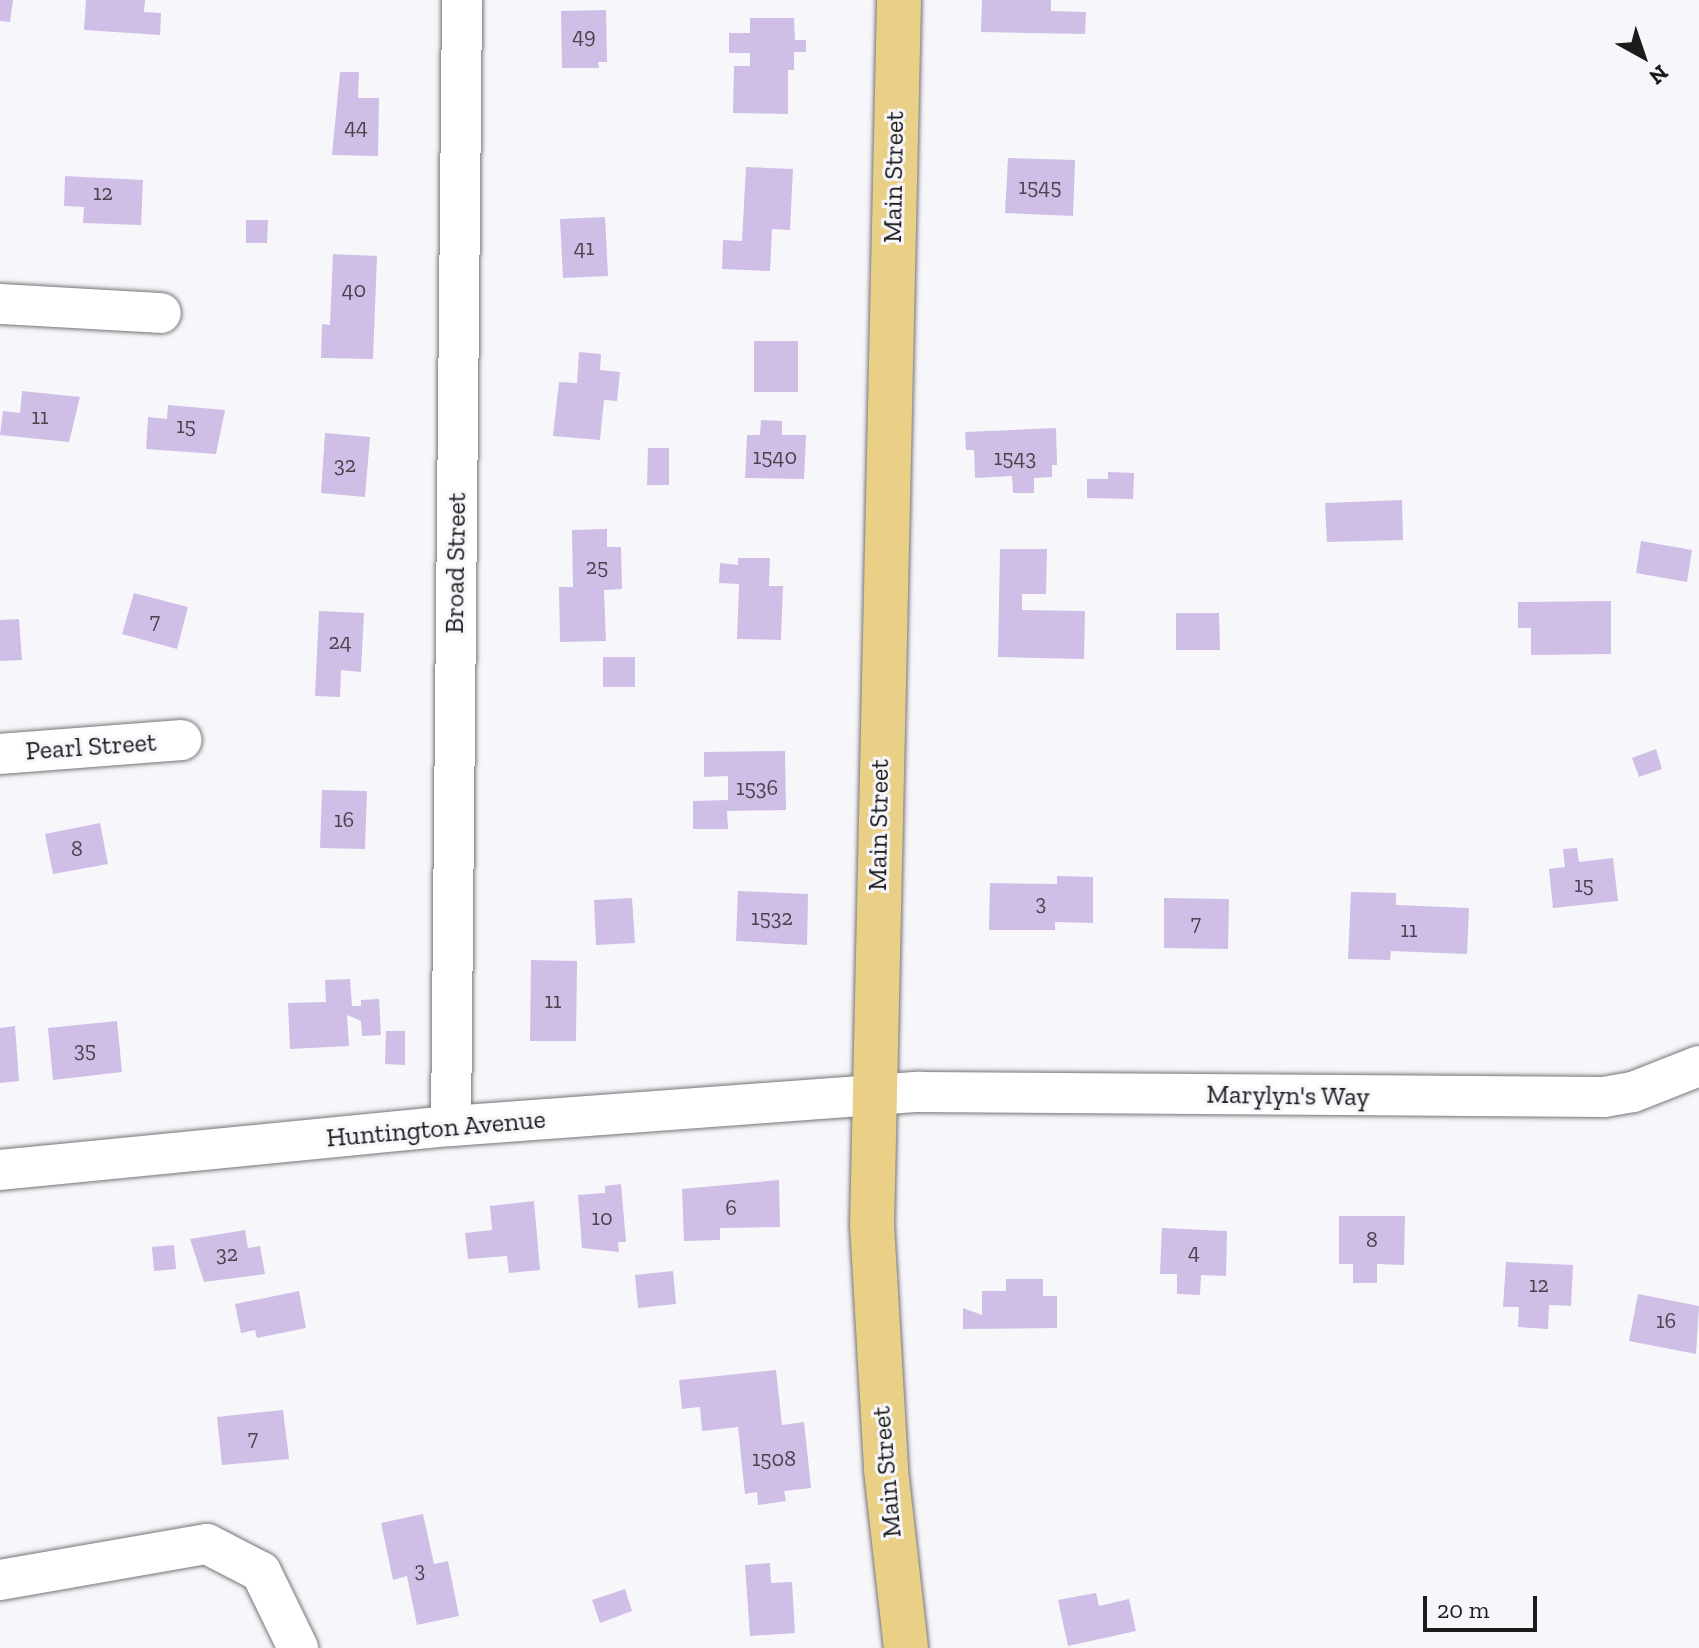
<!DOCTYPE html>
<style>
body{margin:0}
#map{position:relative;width:1699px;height:1648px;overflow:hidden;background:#f7f7fb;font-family:"Zilla Slab",serif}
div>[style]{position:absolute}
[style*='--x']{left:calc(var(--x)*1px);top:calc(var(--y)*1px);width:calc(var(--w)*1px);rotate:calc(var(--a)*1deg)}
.building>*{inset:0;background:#cfbee6}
.roads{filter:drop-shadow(0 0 2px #767679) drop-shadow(0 0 2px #767679)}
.minor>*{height:40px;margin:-20px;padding:0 20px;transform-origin:20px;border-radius:20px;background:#fff}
.major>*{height:44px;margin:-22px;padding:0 22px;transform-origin:22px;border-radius:22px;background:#eacf87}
span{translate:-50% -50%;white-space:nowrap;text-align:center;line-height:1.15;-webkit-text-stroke:6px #f7f7fb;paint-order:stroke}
.number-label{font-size:22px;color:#48444e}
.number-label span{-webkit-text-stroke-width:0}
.street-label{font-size:26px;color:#1b1b1c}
.north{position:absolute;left:1603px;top:16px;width:80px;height:80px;-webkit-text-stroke:6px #f7f7fb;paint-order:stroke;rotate:140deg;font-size:22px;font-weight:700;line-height:32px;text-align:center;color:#1b1b1c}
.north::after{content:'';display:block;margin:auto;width:28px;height:36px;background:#1b1b1c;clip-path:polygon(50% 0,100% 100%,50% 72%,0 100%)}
.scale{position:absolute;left:1423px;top:1596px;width:114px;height:36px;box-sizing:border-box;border:4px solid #1b1b1c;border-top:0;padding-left:10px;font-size:24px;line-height:28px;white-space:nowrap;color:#1b1b1c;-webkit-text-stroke:6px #f7f7fb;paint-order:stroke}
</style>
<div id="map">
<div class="building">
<i style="clip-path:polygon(0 0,13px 0,10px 22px,0 21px)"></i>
<i style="clip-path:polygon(86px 0,145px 0,144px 12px,161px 13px,160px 35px,84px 30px)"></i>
<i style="clip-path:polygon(982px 0,1051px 0,1051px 11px,1086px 12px,1085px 34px,981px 32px)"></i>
<i style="clip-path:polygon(606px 10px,607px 62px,598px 62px,599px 68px,562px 68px,561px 11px)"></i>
<i style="clip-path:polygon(750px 18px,794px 18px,795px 40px,806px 40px,806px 52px,794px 52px,794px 70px,788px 70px,788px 114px,733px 113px,734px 66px,750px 66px,750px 53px,729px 53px,729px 33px,750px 33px)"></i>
<i style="clip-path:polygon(340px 72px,359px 72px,358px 98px,379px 98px,378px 156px,332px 155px)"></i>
<i style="clip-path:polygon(1008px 158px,1075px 160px,1073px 216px,1005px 213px)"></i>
<i style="clip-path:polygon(746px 167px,793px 169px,790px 230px,772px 229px,770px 271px,722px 269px,723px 240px,742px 241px)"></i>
<i style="clip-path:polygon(65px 176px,143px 180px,141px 225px,83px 223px,84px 207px,64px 206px)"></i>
<i style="clip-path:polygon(605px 217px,608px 276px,563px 278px,560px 219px)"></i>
<i style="clip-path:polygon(246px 220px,268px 220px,267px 243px,246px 243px)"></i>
<i style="clip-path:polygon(333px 254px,377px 256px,373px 359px,321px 358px,322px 324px,330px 325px)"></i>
<i style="clip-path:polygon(754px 341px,798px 341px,798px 392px,754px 392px)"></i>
<i style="clip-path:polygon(579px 352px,601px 354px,600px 370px,620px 372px,617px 401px,604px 400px,600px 440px,553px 436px,559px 382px,577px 383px)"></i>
<i style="clip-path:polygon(22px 391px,80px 397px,69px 442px,0 435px,3px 411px,20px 413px)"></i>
<i style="clip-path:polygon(168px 405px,225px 410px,216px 454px,146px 449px,148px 417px,167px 419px)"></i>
<i style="clip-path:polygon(761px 420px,782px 421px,782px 435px,806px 435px,804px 479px,745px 478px,747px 435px,760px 435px)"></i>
<i style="clip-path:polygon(1056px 428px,1057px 465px,1052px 465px,1052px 477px,1034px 478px,1034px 493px,1013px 493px,1012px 476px,975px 478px,974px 450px,966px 450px,965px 432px)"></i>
<i style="clip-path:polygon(325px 433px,370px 437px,365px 497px,321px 493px)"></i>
<i style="clip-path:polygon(648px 448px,669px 448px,669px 485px,647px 485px)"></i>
<i style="clip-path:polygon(1108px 472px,1134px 473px,1133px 499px,1087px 498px,1087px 479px,1108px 479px)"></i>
<i style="clip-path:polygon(1402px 500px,1403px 540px,1327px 542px,1325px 503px)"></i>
<i style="clip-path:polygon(607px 529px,607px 547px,621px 547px,622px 589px,604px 590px,606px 641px,560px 642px,559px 587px,573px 587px,572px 530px)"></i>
<i style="clip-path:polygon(1641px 541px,1692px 550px,1687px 582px,1636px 573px)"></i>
<i style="clip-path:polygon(1000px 549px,1047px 549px,1046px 594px,1022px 594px,1022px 610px,1085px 611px,1084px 659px,998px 657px)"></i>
<i style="clip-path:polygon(738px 558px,770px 558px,769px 586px,783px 586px,781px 640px,737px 639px,739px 584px,719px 583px,720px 563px,738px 565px)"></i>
<i style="clip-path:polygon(134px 593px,188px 607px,177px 649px,122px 634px)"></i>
<i style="clip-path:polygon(1611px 601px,1611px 654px,1531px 655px,1531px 628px,1518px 628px,1518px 602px)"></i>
<i style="clip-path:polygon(319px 611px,364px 613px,361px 672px,341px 670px,340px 697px,315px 696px)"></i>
<i style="clip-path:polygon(1176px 613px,1219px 613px,1220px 650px,1176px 650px)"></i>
<i style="clip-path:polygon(19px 619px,22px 660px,0 661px,0 620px)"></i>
<i style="clip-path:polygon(603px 657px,635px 657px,635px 687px,603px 687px)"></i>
<i style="clip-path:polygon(1656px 749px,1662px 769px,1639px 777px,1632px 758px)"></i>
<i style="clip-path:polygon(785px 751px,786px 810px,727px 811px,728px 829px,693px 829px,693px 801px,728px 800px,728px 776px,704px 777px,704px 752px)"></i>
<i style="clip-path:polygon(322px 790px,367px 791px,365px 849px,320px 848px)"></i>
<i style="clip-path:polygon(100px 823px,108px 864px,53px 874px,45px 834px)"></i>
<i style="clip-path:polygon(1577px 848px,1579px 862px,1613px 858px,1618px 901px,1553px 908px,1549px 869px,1565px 867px,1563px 849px)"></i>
<i style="clip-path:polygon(1057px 876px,1093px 877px,1093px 923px,1055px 922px,1055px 930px,989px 930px,990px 883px,1057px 884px)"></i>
<i style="clip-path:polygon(738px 891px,808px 894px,807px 945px,736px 941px)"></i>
<i style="clip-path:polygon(1351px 892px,1396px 893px,1396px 905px,1469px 908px,1467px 954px,1391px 951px,1390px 960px,1348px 959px)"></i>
<i style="clip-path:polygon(632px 898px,635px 943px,596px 945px,594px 900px)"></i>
<i style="clip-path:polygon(1164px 898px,1229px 899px,1228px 949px,1164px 948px)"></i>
<i style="clip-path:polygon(531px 960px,577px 961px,576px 1041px,530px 1041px)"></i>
<i style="clip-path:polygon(350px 979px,352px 1006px,361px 1006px,361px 1000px,379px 999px,381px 1035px,362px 1036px,361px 1021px,347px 1015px,349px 1046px,290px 1049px,288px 1003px,326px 1002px,325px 980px)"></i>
<i style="clip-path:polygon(117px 1021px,122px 1072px,53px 1080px,48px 1028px)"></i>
<i style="clip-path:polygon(15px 1026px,19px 1081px,0 1083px,0 1028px)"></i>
<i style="clip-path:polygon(386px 1031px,405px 1031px,405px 1065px,385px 1064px)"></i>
<i style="clip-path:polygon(779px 1180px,780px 1227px,720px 1228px,720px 1240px,684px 1241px,682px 1189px)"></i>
<i style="clip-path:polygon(621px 1184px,626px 1242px,618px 1242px,619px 1252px,582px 1248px,578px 1195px,605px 1193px,605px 1186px)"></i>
<i style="clip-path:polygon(534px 1201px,540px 1270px,509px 1273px,507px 1256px,468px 1259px,465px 1233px,492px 1230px,490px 1206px)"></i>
<i style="clip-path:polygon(1339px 1216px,1405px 1216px,1404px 1265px,1377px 1264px,1377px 1283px,1353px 1283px,1353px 1264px,1339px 1264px)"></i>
<i style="clip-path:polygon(1162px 1228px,1227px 1231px,1226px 1276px,1201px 1275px,1200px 1295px,1177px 1294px,1177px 1274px,1160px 1274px)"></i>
<i style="clip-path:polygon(245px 1230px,248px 1248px,260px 1246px,265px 1274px,204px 1282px,190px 1239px)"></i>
<i style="clip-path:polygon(174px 1245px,176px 1269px,154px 1271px,152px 1247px)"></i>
<i style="clip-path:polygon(1506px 1262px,1573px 1265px,1571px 1306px,1549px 1305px,1548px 1329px,1518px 1327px,1519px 1307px,1503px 1307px)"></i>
<i style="clip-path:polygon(673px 1271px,676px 1304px,638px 1308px,635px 1275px)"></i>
<i style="clip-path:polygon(1006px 1279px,1043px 1279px,1043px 1296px,1057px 1296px,1057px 1328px,963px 1329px,963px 1308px,982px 1315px,982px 1291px,1006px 1291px)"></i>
<i style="clip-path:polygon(299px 1291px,306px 1328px,257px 1338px,255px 1330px,241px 1333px,235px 1304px)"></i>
<i style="clip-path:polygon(1638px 1294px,1699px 1306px,1696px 1354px,1629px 1341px)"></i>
<i style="clip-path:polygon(776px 1370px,782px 1425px,804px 1422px,811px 1488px,784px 1491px,786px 1501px,758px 1505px,757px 1492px,745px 1494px,738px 1427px,702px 1431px,700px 1407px,682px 1409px,679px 1380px)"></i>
<i style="clip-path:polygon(283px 1410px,289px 1459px,222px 1465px,217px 1417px)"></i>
<i style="clip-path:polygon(423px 1514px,434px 1564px,448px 1561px,459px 1616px,417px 1625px,407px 1576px,393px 1580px,381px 1523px)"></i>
<i style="clip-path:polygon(770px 1563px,771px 1583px,792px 1582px,795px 1633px,750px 1636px,745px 1565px)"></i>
<i style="clip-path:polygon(625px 1589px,632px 1611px,600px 1623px,592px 1600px)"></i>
<i style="clip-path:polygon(1096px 1593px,1099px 1606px,1129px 1599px,1136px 1631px,1068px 1646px,1058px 1600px)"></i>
</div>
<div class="roads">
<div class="minor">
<i style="--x:0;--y:304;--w:161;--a:3.2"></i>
<i style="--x:0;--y:754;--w:182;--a:-4.4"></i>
<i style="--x:451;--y:1126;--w:1126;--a:-89.44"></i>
<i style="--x:0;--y:1170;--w:453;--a:-5.6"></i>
<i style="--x:451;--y:1126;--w:469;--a:-4.2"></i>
<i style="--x:919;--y:1092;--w:685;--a:0.42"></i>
<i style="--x:1604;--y:1097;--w:29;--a:-10"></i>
<i style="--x:1633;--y:1092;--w:71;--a:-21.5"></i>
<i style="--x:0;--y:1580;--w:210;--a:-9.9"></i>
<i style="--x:207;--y:1544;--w:61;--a:27.4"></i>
<i style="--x:261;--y:1572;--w:85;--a:64"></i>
</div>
<div class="major">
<i style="--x:899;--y:0;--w:1224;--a:91.26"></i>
<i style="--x:872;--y:1224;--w:246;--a:86.7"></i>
<i style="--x:886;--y:1470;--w:179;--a:83.6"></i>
</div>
</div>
<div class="number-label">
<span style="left:584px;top:36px">49</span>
<span style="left:356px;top:127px">44</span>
<span style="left:1040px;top:187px">1545</span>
<span style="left:103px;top:193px">12</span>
<span style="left:584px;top:248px">41</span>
<span style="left:354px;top:290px">40</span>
<span style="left:40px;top:417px">11</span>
<span style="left:186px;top:426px">15</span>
<span style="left:775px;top:457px">1540</span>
<span style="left:1015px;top:458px">1543</span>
<span style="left:345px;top:465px">32</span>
<span style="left:597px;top:567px">25</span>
<span style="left:155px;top:621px">7</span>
<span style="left:340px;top:642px">24</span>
<span style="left:757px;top:788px">1536</span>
<span style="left:344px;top:820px">16</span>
<span style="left:77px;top:849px">8</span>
<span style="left:1584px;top:885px">15</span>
<span style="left:1041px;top:903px">3</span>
<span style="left:772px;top:918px">1532</span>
<span style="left:1196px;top:923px">7</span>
<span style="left:1409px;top:930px">11</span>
<span style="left:553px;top:1001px">11</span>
<span style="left:85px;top:1050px">35</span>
<span style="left:731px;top:1208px">6</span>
<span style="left:602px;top:1218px">10</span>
<span style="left:1372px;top:1240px">8</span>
<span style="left:1194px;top:1252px">4</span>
<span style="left:227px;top:1254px">32</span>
<span style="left:1539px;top:1285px">12</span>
<span style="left:1666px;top:1321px">16</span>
<span style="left:253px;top:1438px">7</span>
<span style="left:774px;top:1459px">1508</span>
<span style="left:420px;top:1570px">3</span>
</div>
<div class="street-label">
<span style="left:894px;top:177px;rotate:-89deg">Main Street</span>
<span style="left:456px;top:563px;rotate:-89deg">Broad Street</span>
<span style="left:91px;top:747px;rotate:-4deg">Pearl Street</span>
<span style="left:879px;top:825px;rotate:-89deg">Main Street</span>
<span style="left:1288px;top:1096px;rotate:1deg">Marylyn's Way</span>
<span style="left:436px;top:1129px;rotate:-5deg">Huntington Avenue</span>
<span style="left:887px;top:1472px;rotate:-95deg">Main Street</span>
</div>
<div class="north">N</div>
<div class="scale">20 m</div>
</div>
